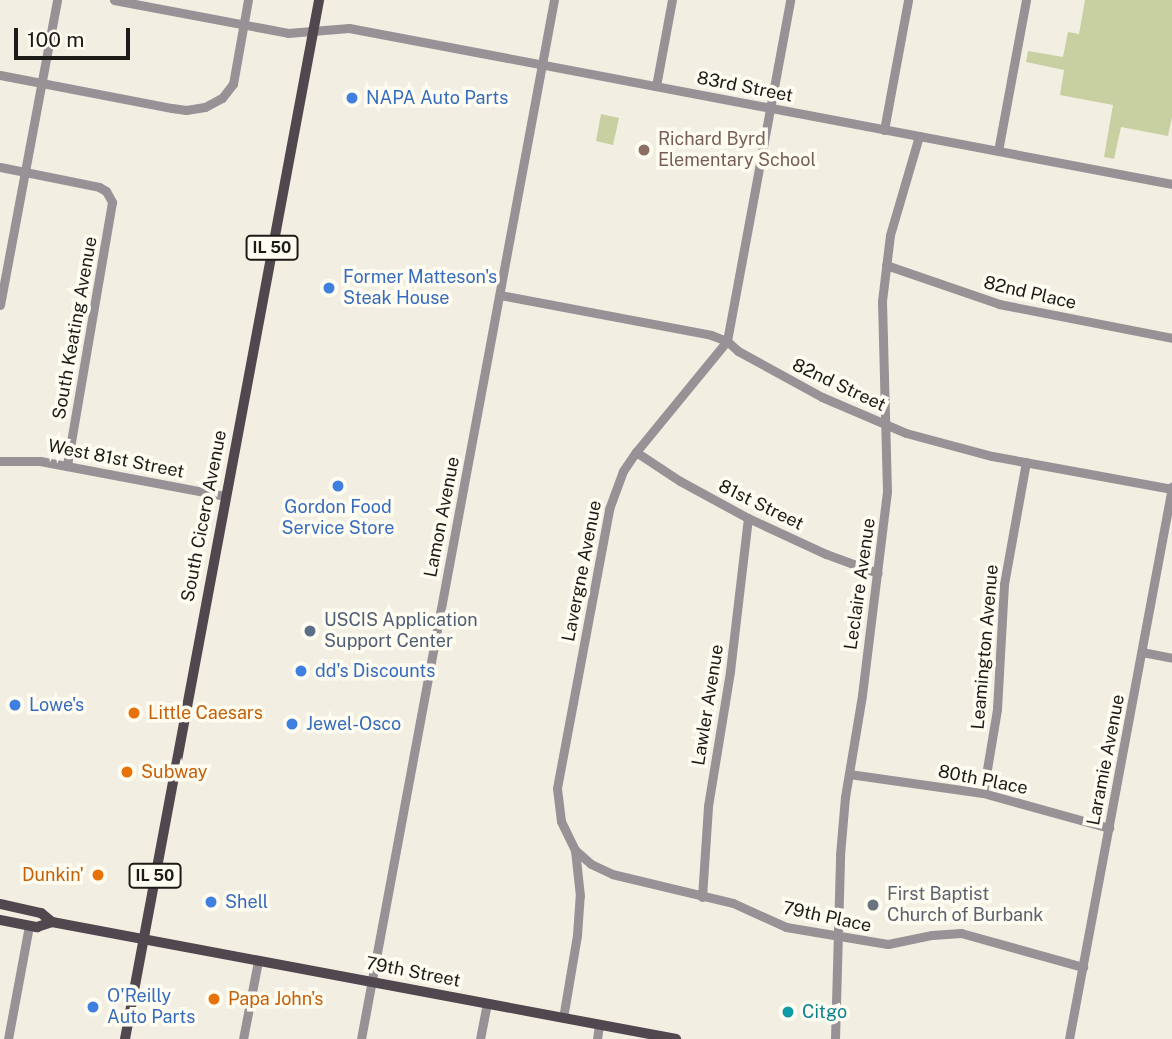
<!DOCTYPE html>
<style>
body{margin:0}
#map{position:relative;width:1172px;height:1039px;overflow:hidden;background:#f2eee1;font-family:"Public Sans",sans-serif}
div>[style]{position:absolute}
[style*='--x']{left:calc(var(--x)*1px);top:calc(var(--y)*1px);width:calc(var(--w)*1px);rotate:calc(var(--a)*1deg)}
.green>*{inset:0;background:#c8d0a1}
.minor>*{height:9px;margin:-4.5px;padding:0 4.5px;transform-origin:4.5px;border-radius:4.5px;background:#979296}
.major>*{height:10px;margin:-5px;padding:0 5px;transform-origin:5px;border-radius:5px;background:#50484e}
.dots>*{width:19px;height:19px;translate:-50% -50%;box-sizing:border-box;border:4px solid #fffcf1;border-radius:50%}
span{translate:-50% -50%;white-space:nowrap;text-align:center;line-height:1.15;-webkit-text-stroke:7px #fffcf1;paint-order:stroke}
.shield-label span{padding:2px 5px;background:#fffcf1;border:2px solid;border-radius:5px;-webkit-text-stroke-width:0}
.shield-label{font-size:16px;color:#1d1b17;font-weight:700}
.street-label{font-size:18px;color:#1d1b17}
.shop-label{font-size:18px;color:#366cbe}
.left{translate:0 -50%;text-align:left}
.education-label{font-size:18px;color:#785e54}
.service-label{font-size:18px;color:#4e5e75}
.food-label{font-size:18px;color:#c56008}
.right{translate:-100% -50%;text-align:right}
.worship-label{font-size:18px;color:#5b616d}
.culture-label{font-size:18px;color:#0d838f}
.scale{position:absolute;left:14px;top:28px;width:116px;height:32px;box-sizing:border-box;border:4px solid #1d1b17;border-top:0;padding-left:9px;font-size:21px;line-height:24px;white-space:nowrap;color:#1d1b17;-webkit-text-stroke:5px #fffcf1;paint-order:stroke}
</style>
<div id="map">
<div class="green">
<i style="clip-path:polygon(1085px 0,1172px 0,1172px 117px,1168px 136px,1121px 127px,1114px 159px,1104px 157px,1113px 105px,1060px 95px,1064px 70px,1026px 62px,1028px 51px,1063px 57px,1068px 32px,1079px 34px)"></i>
<i style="clip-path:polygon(601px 114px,619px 118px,613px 145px,596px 141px)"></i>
</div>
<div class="minor">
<i style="--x:114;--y:0;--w:177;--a:10.7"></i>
<i style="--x:288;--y:33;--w:61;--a:-4.7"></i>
<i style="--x:349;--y:28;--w:838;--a:10.73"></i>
<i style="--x:0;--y:75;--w:175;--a:10.9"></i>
<i style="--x:172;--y:108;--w:14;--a:8"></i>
<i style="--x:186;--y:110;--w:19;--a:-9"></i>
<i style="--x:205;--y:107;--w:19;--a:-28"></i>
<i style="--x:222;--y:98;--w:18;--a:-52"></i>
<i style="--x:233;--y:84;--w:85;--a:-79.9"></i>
<i style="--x:656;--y:86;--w:87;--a:-79.5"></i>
<i style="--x:884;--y:130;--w:132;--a:-79.5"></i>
<i style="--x:998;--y:151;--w:154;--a:-79.5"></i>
<i style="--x:0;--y:167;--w:101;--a:11.4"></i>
<i style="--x:99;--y:187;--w:8;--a:30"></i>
<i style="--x:106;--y:191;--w:13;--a:61"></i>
<i style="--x:112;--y:202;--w:268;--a:99.7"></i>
<i style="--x:886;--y:265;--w:120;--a:19"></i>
<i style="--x:999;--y:304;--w:176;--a:11.1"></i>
<i style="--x:500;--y:295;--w:215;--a:10.7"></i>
<i style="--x:711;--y:335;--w:17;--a:21"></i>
<i style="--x:727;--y:341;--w:15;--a:42"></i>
<i style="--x:738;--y:351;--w:96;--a:28.7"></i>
<i style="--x:822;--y:397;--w:91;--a:23.2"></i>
<i style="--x:906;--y:433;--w:89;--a:15"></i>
<i style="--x:992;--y:456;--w:183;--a:10.4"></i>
<i style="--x:0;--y:305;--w:310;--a:-79.4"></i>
<i style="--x:636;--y:452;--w:53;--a:33.4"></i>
<i style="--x:680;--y:481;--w:77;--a:28.6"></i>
<i style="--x:748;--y:518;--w:86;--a:24.8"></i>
<i style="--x:826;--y:554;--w:55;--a:20.1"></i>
<i style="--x:0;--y:461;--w:40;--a:0"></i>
<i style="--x:40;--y:461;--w:189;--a:10.7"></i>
<i style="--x:1142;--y:652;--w:31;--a:11"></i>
<i style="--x:849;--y:774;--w:135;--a:8.1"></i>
<i style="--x:983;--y:793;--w:131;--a:15.5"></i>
<i style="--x:983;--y:793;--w:85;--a:-80.5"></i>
<i style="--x:997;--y:709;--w:125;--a:-86.8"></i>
<i style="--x:1004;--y:584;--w:124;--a:-79.8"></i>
<i style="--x:575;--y:850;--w:21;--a:41"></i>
<i style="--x:591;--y:864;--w:23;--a:25"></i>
<i style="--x:612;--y:874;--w:124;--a:13.5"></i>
<i style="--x:733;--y:903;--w:58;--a:24.4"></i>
<i style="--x:786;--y:927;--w:103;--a:9.5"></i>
<i style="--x:888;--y:944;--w:45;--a:-11.6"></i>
<i style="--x:932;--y:935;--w:29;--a:-4"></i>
<i style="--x:961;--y:933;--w:127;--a:15.6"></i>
<i style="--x:702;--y:897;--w:91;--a:-86.2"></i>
<i style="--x:708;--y:806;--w:137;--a:-80.7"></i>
<i style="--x:730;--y:671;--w:154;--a:-83.3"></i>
<i style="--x:563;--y:1018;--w:84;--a:-80.4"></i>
<i style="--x:577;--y:935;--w:39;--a:-86"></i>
<i style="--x:580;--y:896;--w:46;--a:-96.2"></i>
<i style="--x:575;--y:850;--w:32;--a:-116"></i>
<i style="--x:561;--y:821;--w:33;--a:-97"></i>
<i style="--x:557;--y:788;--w:284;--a:-79.4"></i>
<i style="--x:609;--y:509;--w:40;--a:-69.8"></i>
<i style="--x:623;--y:471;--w:23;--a:-56"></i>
<i style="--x:636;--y:452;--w:144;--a:-50.7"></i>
<i style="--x:727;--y:341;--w:347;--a:-79.5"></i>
<i style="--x:8;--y:1039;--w:115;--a:-79.5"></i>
<i style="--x:243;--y:1039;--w:79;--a:-79.1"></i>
<i style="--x:361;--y:1039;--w:1057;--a:-79.48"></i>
<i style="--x:480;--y:1039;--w:36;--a:-79"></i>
<i style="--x:597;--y:1039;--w:14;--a:-82"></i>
<i style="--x:835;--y:1039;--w:184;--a:-88.4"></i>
<i style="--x:840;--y:855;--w:58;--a:-85.1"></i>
<i style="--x:845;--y:797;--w:103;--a:-80.5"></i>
<i style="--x:862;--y:695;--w:205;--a:-83"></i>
<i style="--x:887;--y:492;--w:191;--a:-91.5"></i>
<i style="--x:882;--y:301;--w:66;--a:-83.1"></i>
<i style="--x:890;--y:235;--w:103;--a:-73.7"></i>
<i style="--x:1069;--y:1039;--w:562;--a:-79.43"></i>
</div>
<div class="major">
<i style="--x:0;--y:904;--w:42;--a:12.4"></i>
<i style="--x:41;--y:913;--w:14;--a:39"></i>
<i style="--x:52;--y:922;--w:635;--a:10.62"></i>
<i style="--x:0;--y:920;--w:38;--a:11"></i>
<i style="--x:37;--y:927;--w:16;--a:-18"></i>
<i style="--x:125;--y:1039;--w:1057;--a:-79.42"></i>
</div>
<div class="dots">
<i style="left:352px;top:98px;background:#3f7fe0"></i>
<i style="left:644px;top:150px;background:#8d6e63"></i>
<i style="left:329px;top:288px;background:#3f7fe0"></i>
<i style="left:338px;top:486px;background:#3f7fe0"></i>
<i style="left:310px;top:631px;background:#5c6f8a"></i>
<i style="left:301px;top:671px;background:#3f7fe0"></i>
<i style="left:15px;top:705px;background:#3f7fe0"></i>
<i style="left:134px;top:713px;background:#e8710a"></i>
<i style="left:292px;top:724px;background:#3f7fe0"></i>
<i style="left:127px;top:772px;background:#e8710a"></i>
<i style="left:98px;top:875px;background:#e8710a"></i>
<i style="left:211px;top:902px;background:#3f7fe0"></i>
<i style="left:873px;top:905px;background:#6b7280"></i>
<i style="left:214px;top:999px;background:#e8710a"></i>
<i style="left:93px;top:1007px;background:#3f7fe0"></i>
<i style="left:788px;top:1012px;background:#0f9aa8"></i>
</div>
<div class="shield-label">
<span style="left:272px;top:248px">IL 50</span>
<span style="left:155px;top:876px">IL 50</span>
</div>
<div class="street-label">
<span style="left:745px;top:87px;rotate:11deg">83rd Street</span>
<span style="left:1030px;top:293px;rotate:13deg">82nd Place</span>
<span style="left:75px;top:328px;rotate:-80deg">South Keating Avenue</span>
<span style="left:839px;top:385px;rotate:25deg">82nd Street</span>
<span style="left:116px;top:459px;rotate:11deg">West 81st Street</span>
<span style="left:761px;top:505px;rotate:26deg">81st Street</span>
<span style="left:204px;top:516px;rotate:-79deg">South Cicero Avenue</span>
<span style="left:442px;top:517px;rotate:-79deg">Lamon Avenue</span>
<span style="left:582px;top:571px;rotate:-79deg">Lavergne Avenue</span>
<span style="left:860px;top:584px;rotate:-82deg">Leclaire Avenue</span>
<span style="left:985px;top:647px;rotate:-85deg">Leamington Avenue</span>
<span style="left:708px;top:705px;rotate:-81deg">Lawler Avenue</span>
<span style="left:1106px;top:760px;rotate:-79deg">Laramie Avenue</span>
<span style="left:983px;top:780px;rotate:11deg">80th Place</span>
<span style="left:827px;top:917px;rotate:12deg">79th Place</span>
<span style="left:413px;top:972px;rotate:11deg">79th Street</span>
</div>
<div class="shop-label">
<span class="left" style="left:366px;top:98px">NAPA Auto Parts</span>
<span class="left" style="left:343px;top:288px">Former Matteson's<br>Steak House</span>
<span style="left:338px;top:518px">Gordon Food<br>Service Store</span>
<span class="left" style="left:315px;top:671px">dd's Discounts</span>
<span class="left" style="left:29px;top:705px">Lowe's</span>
<span class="left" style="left:306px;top:724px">Jewel-Osco</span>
<span class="left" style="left:225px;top:902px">Shell</span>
<span class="left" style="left:107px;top:1007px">O'Reilly<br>Auto Parts</span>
</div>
<div class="education-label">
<span class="left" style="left:658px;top:150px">Richard Byrd<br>Elementary School</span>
</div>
<div class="service-label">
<span class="left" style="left:324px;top:631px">USCIS Application<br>Support Center</span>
</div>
<div class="food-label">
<span class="left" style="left:148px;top:713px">Little Caesars</span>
<span class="left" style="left:141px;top:772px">Subway</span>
<span class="right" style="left:84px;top:875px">Dunkin'</span>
<span class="left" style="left:228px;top:999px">Papa John's</span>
</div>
<div class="worship-label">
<span class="left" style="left:887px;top:905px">First Baptist<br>Church of Burbank</span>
</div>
<div class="culture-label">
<span class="left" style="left:802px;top:1012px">Citgo</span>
</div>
<div class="scale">100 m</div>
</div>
